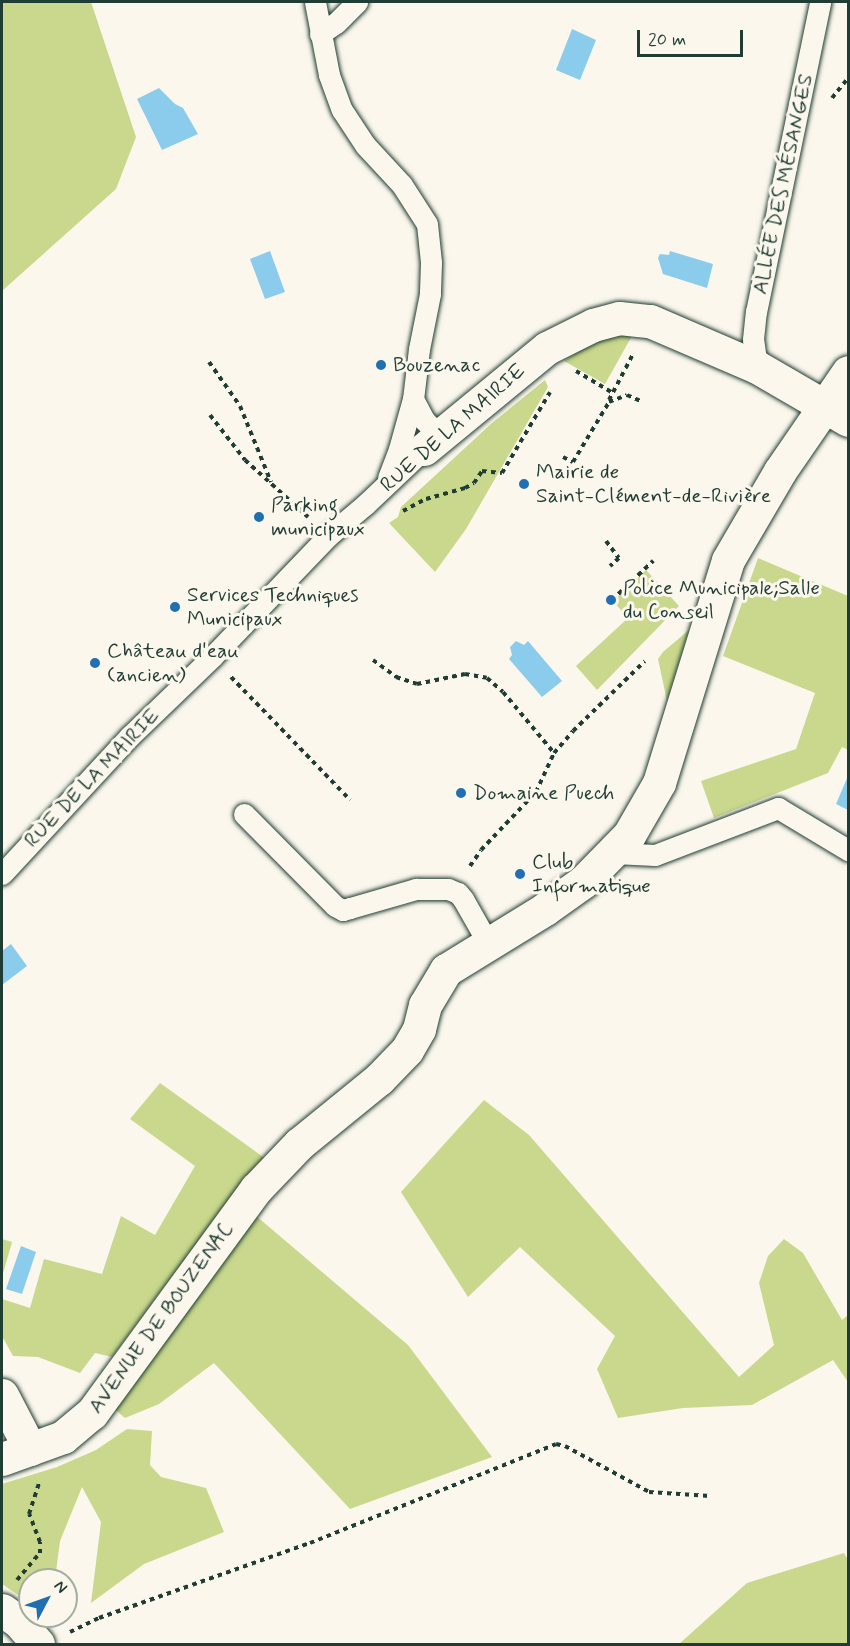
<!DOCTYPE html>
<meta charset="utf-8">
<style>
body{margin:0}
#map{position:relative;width:850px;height:1646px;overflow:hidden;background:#fbf7ec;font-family:Mynerve,sans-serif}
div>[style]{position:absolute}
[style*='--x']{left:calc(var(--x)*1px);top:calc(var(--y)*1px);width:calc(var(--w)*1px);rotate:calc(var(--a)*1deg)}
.green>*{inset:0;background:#c9d88c}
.water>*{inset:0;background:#8bcbec}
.path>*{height:4px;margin-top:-2px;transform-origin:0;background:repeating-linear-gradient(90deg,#1f3d34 0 4.5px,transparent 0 9px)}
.roads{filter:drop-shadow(0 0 2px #1f3d34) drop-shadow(0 0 2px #1f3d34)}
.service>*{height:21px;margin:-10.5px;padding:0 10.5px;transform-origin:10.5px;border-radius:10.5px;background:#fbf7ec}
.minor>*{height:33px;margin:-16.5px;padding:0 16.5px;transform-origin:16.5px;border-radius:16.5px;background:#fbf7ec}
.tertiary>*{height:33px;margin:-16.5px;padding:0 16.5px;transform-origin:16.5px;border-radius:16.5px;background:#fbf7ec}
.dots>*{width:16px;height:16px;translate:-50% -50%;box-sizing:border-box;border:3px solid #fbf7ec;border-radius:50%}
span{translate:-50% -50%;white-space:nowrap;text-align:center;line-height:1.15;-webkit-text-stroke:6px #fbf7ec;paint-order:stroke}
.street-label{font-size:21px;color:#1f3d34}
.poi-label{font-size:21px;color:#1f3d34}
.left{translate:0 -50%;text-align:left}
.frame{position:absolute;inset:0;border:3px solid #1f3d34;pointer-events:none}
.north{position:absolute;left:18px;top:1568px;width:60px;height:60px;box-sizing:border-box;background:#fbf7ec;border:2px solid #a3ada2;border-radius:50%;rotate:49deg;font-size:16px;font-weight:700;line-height:24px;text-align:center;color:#1f3d34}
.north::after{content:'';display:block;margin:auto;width:21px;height:27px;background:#1f6fb2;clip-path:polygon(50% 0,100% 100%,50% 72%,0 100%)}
.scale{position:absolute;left:637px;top:30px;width:106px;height:27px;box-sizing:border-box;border:3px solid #1f3d34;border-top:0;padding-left:8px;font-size:18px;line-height:21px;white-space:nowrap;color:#1f3d34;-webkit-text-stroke:4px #fbf7ec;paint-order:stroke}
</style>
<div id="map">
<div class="green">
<i style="clip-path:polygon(2px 2px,91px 2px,136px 137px,116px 189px,2px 291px)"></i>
<i style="clip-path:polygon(637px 327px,605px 384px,564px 361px,604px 333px)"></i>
<i style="clip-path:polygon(545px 380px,548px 387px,466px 529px,435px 572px,389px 523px,398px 517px,401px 507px,492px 423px)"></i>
<i style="clip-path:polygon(758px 558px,848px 596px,848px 750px,842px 747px,828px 773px,714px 818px,701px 781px,796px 749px,815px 693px,723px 656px)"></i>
<i style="clip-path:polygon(646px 570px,679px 606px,597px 690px,576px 666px,628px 618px,613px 601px)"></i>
<i style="clip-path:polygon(690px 629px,667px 701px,658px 659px,663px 652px)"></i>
<i style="clip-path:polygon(160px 1083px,266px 1159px,172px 1276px,112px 1357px,95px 1353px,80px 1373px,38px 1357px,13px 1356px,2px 1336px,2px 1299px,30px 1308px,44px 1259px,102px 1274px,121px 1216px,155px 1235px,195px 1166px,130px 1119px)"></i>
<i style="clip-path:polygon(484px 1100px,529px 1135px,739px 1377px,774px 1345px,759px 1283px,768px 1256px,784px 1239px,803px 1253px,842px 1320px,848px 1315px,848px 1382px,833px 1360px,752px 1405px,683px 1408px,618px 1418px,597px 1369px,615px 1336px,520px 1247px,468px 1297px,401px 1192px)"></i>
<i style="clip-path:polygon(255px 1215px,408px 1345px,492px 1457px,350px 1509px,214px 1363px,159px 1404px,125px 1418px,111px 1406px,153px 1358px)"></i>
<i style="clip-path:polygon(2px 1239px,12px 1242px,2px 1277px)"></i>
<i style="clip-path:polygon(127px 1429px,152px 1431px,150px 1465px,161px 1477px,206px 1488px,224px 1532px,144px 1564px,91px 1603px,101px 1522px,82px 1487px,60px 1541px,55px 1580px,30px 1580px,30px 1603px,2px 1584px,2px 1484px,57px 1467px,96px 1450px)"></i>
<i style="clip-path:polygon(844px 1553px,848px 1560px,848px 1644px,679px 1644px,747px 1583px)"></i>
</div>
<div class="water">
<i style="clip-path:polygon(572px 29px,596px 40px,580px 80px,556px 70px)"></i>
<i style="clip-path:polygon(159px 88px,175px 104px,183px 108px,198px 134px,162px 150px,137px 99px)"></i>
<i style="clip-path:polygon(270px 251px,285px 292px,265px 299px,250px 259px)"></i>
<i style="clip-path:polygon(670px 251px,713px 264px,707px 288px,663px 274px,658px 258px,660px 254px,669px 255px)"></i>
<i style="clip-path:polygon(516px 641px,524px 645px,528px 641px,562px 681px,542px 697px,509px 659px,512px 655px,510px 647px)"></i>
<i style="clip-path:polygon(848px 776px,848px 810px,836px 804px)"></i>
<i style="clip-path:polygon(11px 944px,27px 966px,2px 985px,2px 951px)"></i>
<i style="clip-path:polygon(21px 1246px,36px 1252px,22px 1294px,6px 1289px)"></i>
</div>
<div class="path">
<i style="--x:832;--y:98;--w:26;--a:-51"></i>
<i style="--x:209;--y:362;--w:54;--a:54.8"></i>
<i style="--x:240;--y:406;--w:82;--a:67.8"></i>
<i style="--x:576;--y:371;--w:43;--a:30.7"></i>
<i style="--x:609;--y:400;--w:52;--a:-62.4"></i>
<i style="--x:210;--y:415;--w:57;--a:52.1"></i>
<i style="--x:245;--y:460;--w:85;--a:42.1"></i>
<i style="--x:563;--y:457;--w:11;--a:27"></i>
<i style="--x:573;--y:462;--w:70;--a:-59"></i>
<i style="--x:609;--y:402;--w:19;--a:-21"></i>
<i style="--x:627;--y:395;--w:17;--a:24"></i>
<i style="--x:403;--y:511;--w:26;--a:-28"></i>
<i style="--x:426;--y:499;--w:41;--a:-15.8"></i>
<i style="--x:465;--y:488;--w:10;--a:-29"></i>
<i style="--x:474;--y:483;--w:14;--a:-56"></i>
<i style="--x:482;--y:471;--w:20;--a:6"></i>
<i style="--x:502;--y:473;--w:94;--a:-59.3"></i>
<i style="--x:606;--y:541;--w:21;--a:53"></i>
<i style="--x:619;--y:558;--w:12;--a:138"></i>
<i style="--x:612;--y:600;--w:57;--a:-43.6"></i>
<i style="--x:373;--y:660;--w:29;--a:36"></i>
<i style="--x:396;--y:677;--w:22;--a:18"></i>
<i style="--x:417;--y:684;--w:49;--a:-11.8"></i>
<i style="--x:465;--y:674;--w:22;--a:10"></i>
<i style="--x:487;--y:678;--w:21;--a:41"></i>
<i style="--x:503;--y:692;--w:80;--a:50.1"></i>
<i style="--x:231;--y:677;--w:171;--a:45.9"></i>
<i style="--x:470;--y:866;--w:19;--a:-55"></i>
<i style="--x:481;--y:850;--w:80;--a:-46.5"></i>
<i style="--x:536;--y:792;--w:43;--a:-65.2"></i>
<i style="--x:554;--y:753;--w:29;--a:-49"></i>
<i style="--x:573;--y:731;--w:100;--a:-44.2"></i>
<i style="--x:17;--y:1580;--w:35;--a:-50"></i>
<i style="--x:40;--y:1553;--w:11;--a:-90"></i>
<i style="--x:40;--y:1542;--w:30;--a:-111"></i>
<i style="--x:29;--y:1514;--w:32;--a:-72"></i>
<i style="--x:70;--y:1632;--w:32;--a:-26"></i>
<i style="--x:99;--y:1618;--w:224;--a:-19.6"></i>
<i style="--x:310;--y:1543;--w:265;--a:-21.9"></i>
<i style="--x:556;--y:1444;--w:9;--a:13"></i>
<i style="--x:565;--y:1446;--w:96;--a:28.7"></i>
<i style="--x:649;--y:1492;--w:61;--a:3.8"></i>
</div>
<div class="roads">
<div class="service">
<i style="--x:315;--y:2;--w:74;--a:79.1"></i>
<i style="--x:329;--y:75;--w:37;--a:70"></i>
<i style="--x:342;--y:110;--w:42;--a:56.7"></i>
<i style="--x:365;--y:145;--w:54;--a:47.2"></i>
<i style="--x:402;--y:185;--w:46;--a:57.3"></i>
<i style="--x:427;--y:224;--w:39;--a:84"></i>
<i style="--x:431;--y:263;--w:31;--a:92"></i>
<i style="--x:430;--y:294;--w:56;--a:101.3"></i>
<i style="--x:419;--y:349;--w:50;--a:96.8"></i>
<i style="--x:413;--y:399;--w:24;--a:62"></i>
<i style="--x:424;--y:420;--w:21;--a:45"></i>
<i style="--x:320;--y:34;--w:19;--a:-35"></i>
<i style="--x:336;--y:23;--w:30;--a:-45"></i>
<i style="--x:757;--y:367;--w:28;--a:-98"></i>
<i style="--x:753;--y:339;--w:27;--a:-84"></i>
<i style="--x:756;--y:312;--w:317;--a:-78.3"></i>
<i style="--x:388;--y:478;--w:31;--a:-69"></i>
<i style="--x:399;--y:449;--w:52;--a:-74.4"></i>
<i style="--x:244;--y:814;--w:129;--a:45.3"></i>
<i style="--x:335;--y:906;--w:9;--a:27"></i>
<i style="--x:343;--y:910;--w:7;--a:-16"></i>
<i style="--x:350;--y:908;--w:69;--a:-16.1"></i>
<i style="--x:416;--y:889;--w:32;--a:0"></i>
<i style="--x:448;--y:889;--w:11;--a:22"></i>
<i style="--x:458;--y:893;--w:8;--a:50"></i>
<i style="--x:463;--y:899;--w:51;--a:60.4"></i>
<i style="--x:614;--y:853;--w:41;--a:2.8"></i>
<i style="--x:655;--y:855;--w:132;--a:-20.9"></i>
<i style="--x:778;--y:808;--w:82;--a:31"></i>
<i style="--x:2;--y:874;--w:188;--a:-47.2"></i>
<i style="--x:130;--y:736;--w:114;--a:-43.9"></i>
<i style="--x:212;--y:657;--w:168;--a:-46.2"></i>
<i style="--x:328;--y:536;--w:50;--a:-40.1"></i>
<i style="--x:366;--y:504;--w:80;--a:-43.5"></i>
</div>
<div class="minor">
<i style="--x:424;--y:449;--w:159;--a:-39.4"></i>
<i style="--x:547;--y:348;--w:51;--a:-26.6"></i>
<i style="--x:593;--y:325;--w:27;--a:-15"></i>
<i style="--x:619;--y:318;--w:31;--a:6"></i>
<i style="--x:650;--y:321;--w:116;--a:23.3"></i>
<i style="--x:757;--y:367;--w:105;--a:30.2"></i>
<i style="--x:299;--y:1144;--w:103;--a:-39.1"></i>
<i style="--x:379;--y:1079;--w:40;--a:-46"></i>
<i style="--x:407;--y:1050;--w:24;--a:-60"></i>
<i style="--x:419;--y:1029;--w:25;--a:-76"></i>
<i style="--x:425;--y:1005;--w:41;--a:-59"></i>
<i style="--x:2;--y:1395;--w:61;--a:62.6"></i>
</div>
<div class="tertiary">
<i style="--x:446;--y:970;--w:116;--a:-31.6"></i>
<i style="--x:545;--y:909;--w:47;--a:-35.4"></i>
<i style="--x:583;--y:882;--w:66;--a:-45.6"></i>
<i style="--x:629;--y:835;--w:60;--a:-60"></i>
<i style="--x:659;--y:783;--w:233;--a:-72.8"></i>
<i style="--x:728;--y:560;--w:103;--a:-59.7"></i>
<i style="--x:780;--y:471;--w:120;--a:-55.5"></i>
<i style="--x:2;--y:1459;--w:65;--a:-19.8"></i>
<i style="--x:63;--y:1437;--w:38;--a:-40"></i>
<i style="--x:92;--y:1413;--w:278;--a:-53.8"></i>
<i style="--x:256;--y:1189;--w:62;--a:-46.3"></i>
<i style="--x:2;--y:1610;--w:21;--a:35"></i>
<i style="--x:19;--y:1622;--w:29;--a:49"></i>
</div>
</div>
<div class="dots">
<i style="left:381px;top:365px;background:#1f6fb2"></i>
<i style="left:524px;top:484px;background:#1f6fb2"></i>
<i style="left:259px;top:517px;background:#1f6fb2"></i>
<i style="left:611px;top:600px;background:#1f6fb2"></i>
<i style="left:175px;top:607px;background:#1f6fb2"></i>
<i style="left:95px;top:663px;background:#1f6fb2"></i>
<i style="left:461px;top:793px;background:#1f6fb2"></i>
<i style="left:520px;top:874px;background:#1f6fb2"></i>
</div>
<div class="street-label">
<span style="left:783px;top:184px;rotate:-78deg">ALLÉE DES MÉSANGES</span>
<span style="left:453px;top:428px;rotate:-41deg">RUE DE LA MAIRIE</span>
<span style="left:92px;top:778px;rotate:-46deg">RUE DE LA MAIRIE</span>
<span style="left:161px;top:1318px;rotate:-54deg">AVENUE DE BOUZENAC</span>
</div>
<div class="poi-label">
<span class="left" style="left:393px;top:365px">Bouzenac</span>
<span class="left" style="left:536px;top:484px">Mairie de<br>Saint-Clément-de-Rivière</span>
<span class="left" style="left:271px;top:517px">Parking<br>municipaux</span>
<span class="left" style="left:623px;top:600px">Police Municipale;Salle<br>du Conseil</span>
<span class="left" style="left:187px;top:607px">Services Techniques<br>Municipaux</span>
<span class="left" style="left:107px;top:663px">Château d'eau<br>(ancien)</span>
<span class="left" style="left:473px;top:793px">Domaine Puech</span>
<span class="left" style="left:532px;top:874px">Club<br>Informatique</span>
</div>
<div class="frame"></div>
<div class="north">N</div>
<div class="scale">20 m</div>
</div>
